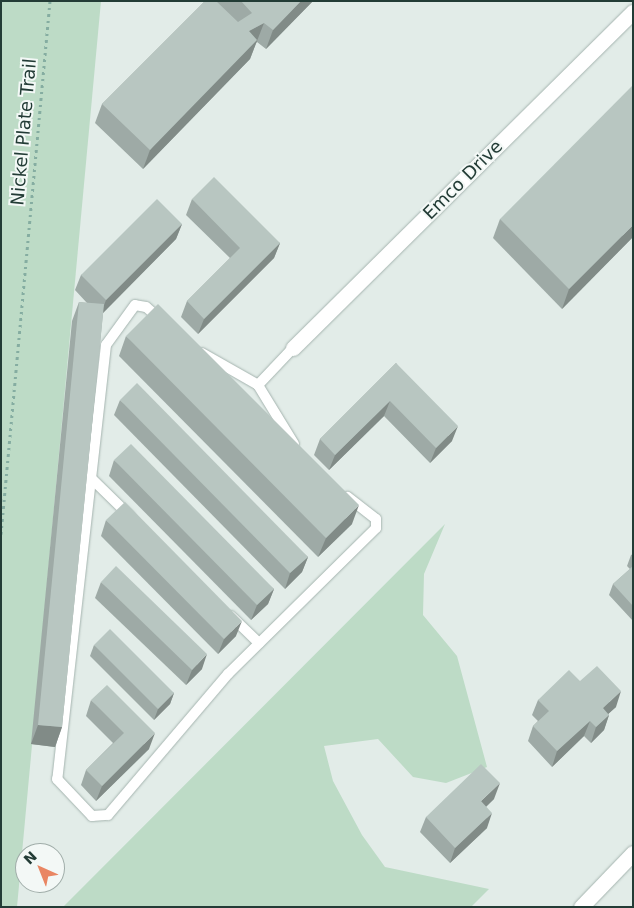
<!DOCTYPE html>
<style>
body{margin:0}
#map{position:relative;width:634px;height:908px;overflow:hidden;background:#e2ece8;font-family:"DejaVu Sans",sans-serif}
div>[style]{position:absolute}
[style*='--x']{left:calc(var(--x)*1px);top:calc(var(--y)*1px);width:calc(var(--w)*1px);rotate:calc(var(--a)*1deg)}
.green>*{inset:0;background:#bddbc6}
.path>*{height:3px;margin-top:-1.5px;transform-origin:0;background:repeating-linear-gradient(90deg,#85ada1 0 2.5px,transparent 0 6.5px)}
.roads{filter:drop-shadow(0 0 1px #a5b4af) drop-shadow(0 0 1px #a5b4af)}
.lane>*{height:10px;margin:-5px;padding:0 5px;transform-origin:5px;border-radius:5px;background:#fff}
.street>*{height:15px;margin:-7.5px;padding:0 7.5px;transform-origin:7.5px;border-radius:7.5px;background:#fff}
.wall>*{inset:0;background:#9eaaa6}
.shaded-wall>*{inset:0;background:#818b87}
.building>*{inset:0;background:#b8c6c1}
span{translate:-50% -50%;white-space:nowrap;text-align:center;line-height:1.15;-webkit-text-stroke:4px #f3f8f6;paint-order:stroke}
.street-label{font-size:18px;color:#233c36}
.frame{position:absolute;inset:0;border:2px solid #233c36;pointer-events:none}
.north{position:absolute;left:15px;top:843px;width:50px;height:50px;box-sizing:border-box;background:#f3f8f6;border:1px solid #a0ada9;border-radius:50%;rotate:316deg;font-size:14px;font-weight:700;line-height:20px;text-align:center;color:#233c36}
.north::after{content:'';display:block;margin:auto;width:18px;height:22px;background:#e98663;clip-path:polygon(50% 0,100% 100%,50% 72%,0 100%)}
</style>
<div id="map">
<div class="green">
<i style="clip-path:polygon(1px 1px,101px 1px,17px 907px,1px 907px)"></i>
<i style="clip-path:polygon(445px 524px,424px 574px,423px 615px,457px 656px,487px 767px,446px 783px,413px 777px,378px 739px,324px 746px,333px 781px,362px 835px,385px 867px,489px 889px,471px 907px,63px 907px)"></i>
</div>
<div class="path">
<i style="--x:1;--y:534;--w:535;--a:-84.75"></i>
</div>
<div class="roads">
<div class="lane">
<i style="--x:160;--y:319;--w:18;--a:-139"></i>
<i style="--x:146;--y:307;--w:11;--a:-170"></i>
<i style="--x:135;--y:305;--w:49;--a:125.9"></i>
<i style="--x:106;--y:345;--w:437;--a:96.4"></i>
<i style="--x:57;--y:779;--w:51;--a:46.6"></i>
<i style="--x:92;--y:816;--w:16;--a:-4"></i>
<i style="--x:108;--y:815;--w:185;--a:-49.6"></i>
<i style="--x:228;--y:674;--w:208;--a:-44.6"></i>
<i style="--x:376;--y:528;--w:9;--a:-90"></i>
<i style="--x:376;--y:519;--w:36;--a:-142"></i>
<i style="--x:202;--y:353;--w:64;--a:29.7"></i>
<i style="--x:258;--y:385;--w:51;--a:-46.6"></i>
<i style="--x:258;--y:385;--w:69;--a:58.6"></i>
<i style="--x:91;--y:478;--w:54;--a:44.3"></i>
<i style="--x:231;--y:616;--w:39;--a:44"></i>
</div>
<div class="street">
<i style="--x:293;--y:348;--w:478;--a:-44.7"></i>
<i style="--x:581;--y:907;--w:75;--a:-46.1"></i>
</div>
</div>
<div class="wall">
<i style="clip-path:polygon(205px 1px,313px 1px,266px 49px,257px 42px,256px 43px,250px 59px,143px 169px,95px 123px,102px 104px)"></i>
<i style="clip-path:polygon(192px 199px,280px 243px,274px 258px,198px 334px,181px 317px,187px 301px,230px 258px,186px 215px)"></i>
<i style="clip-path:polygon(500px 219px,633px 237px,562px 309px,493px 238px)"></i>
<i style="clip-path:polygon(182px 224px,176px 239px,103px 313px,62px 727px,55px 747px,31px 744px,72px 321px,79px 302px,87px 303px,75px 290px,81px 275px)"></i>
<i style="clip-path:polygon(126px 336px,352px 524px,318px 557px,119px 356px)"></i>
<i style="clip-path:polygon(396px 363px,452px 441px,430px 463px,384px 416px,329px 470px,314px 455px,320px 439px)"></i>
<i style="clip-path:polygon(120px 400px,308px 557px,302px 572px,285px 589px,114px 415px)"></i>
<i style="clip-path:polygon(114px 460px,274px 589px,268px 604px,251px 620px,109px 476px)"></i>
<i style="clip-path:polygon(106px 520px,236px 636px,218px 654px,101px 536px)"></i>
<i style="clip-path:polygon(633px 554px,633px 621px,609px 595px,613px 584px,630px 569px,627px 566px,631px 555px)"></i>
<i style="clip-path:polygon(101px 582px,202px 669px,186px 685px,95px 598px)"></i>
<i style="clip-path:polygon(94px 645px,174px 693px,170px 704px,154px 720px,90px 656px)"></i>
<i style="clip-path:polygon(580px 681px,616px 707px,608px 714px,609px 715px,604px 730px,591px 743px,584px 736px,552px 767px,528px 741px,533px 726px,538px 721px,532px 715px,538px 700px)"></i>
<i style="clip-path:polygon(91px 700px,149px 749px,96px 801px,81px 785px,86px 770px,113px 743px,86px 716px)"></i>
<i style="clip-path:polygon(494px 799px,486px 807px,487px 828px,450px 863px,420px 832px,426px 817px)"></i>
</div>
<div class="shaded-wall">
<i style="clip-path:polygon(301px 1px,313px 1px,266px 49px,273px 30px)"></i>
<i style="clip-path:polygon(264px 23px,250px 59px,143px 169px,150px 150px,249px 31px)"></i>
<i style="clip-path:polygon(182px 224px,176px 239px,100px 316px,106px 300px)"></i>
<i style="clip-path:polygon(633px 225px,633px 237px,562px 309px,569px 289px)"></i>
<i style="clip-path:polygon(280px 243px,274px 258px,198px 334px,204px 319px)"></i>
<i style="clip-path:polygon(390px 401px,384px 416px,329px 470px,335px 455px)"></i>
<i style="clip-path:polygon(458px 426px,452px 441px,430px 463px,436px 448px)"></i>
<i style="clip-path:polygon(359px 505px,352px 524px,318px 557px,326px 538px)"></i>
<i style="clip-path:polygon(308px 557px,302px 572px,285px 589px,290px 573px)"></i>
<i style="clip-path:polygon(274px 589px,268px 604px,251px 620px,257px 605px)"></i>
<i style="clip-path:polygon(242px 621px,236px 636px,218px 654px,224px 639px)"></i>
<i style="clip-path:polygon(207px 654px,202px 669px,186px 685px,192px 670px)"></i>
<i style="clip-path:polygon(621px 691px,616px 707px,597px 724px,603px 708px)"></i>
<i style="clip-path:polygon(174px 693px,170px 704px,154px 720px,158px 709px)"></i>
<i style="clip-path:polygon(609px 715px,604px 730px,591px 743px,596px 727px)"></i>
<i style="clip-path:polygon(590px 721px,584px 736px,552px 767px,557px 751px)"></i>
<i style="clip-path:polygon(38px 725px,62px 727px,55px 747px,31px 744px)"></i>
<i style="clip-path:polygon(155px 733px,149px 749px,96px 801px,102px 786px)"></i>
<i style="clip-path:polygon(500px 783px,494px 799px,475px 817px,481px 801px)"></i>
<i style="clip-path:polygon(492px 813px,487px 828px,450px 863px,455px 848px)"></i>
</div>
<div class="building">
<i style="clip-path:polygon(205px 1px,216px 1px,238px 22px,252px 13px,241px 1px,301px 1px,273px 30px,264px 23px,249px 31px,257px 40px,150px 150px,102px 104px)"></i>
<i style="clip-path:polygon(633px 85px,633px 225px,569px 289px,500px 219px)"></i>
<i style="clip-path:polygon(214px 177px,280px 243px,204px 319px,187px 301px,240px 248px,192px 199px)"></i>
<i style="clip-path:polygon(157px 199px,182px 224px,106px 300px,81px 275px)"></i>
<i style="clip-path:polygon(79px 302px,104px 304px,62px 727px,38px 725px)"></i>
<i style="clip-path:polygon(158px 304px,359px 505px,326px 538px,126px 336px)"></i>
<i style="clip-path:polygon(396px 363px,458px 426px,436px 448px,390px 401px,335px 455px,320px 439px)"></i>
<i style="clip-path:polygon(137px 383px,308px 557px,290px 573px,120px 400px)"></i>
<i style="clip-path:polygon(131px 444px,274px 589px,257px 605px,114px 460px)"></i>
<i style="clip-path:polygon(125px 502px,242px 621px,224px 639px,106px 520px)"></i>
<i style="clip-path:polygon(116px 566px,207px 654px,192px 670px,101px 582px)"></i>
<i style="clip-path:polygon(633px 566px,633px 606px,613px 584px)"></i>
<i style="clip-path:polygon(110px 629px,174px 693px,158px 709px,94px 645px)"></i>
<i style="clip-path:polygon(597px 666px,621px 691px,603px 708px,609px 715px,596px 727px,590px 721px,557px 751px,533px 726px,549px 711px,538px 700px,569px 670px,580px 681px)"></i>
<i style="clip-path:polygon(107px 685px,155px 733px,102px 786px,86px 770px,124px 733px,91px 700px)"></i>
<i style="clip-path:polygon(481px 764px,500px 783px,481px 801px,492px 813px,455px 848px,426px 817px)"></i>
</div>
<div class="street-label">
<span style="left:24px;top:132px;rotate:-85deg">Nickel Plate Trail</span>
<span style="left:463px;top:180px;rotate:-45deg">Emco Drive</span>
</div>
<div class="frame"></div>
<div class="north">N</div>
</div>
